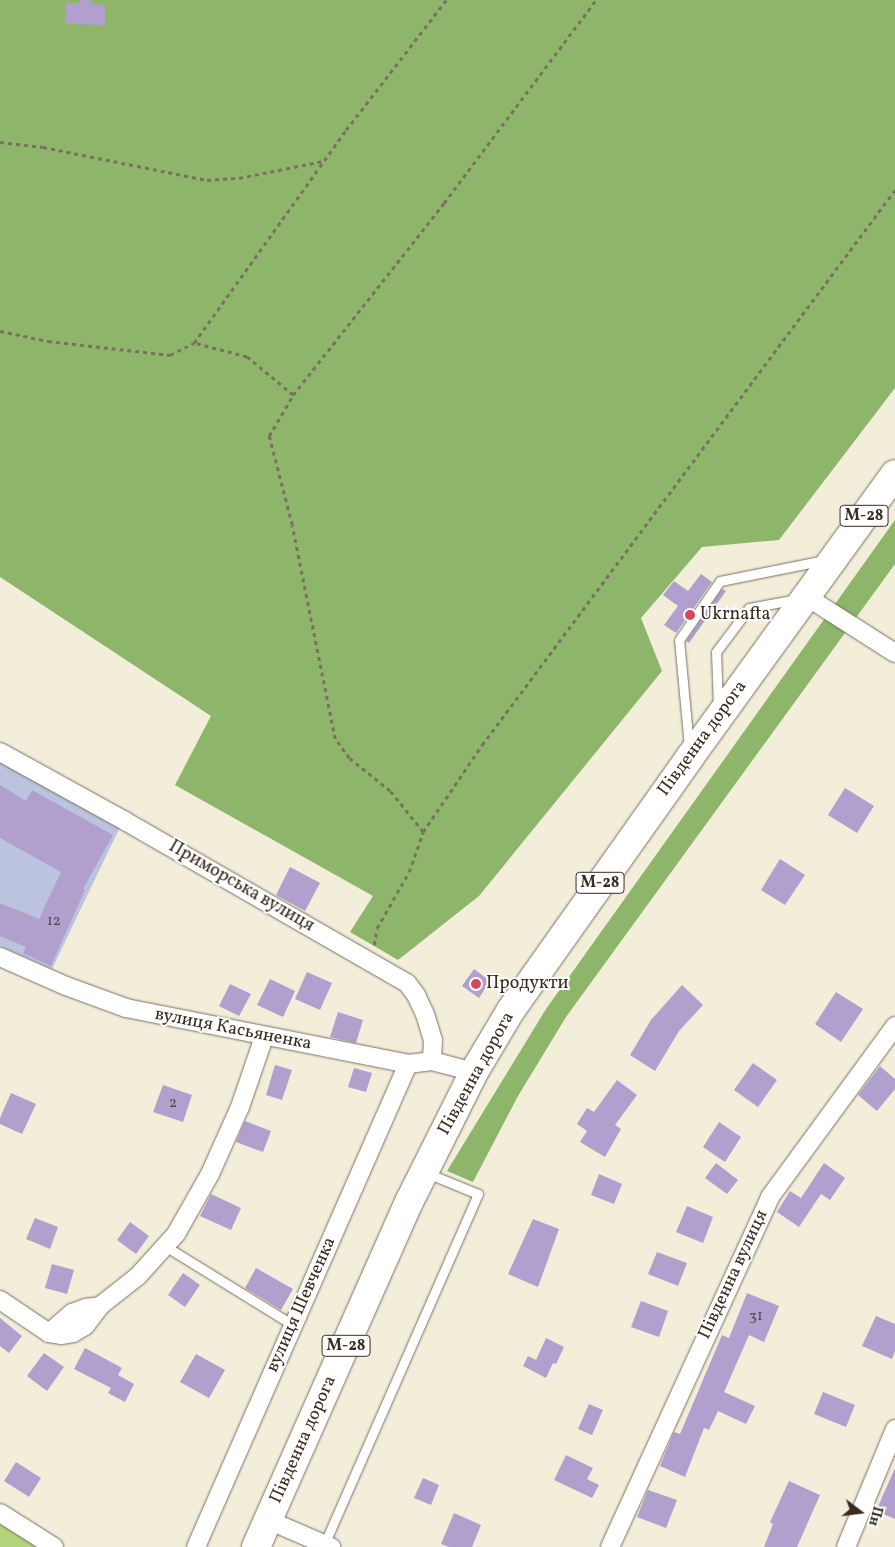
<!DOCTYPE html>
<meta charset="utf-8">
<style>
body{margin:0}
#map{position:relative;width:895px;height:1547px;overflow:hidden;background:#f2eeda;font-family:Vollkorn,serif}
div>[style]{position:absolute}
[style*='--x']{left:calc(var(--x)*1px);top:calc(var(--y)*1px);width:calc(var(--w)*1px);rotate:calc(var(--a)*1deg)}
.industrial>*{inset:0;background:#bcc3de}
.green>*{inset:0;background:#b3d47b}
.forest>*{inset:0;background:#8eb66b}
.building>*{inset:0;background:#b19fce}
.path>*{height:2.5px;margin-top:-1.25px;transform-origin:0;background:repeating-linear-gradient(90deg,#7b6f60 0 4px,transparent 0 8px)}
.roads{filter:drop-shadow(0 0 1px #7b6f60) drop-shadow(0 0 1px #7b6f60)}
.lane>*{height:9px;margin:-4.5px;padding:0 4.5px;transform-origin:4.5px;border-radius:4.5px;background:#fff}
.street>*{height:18px;margin:-9px;padding:0 9px;transform-origin:9px;border-radius:9px;background:#fff}
.highway>*{height:28px;margin:-14px;padding:0 14px;transform-origin:14px;border-radius:14px;background:#fff}
.dots>*{width:14px;height:14px;translate:-50% -50%;box-sizing:border-box;border:2px solid #fff;border-radius:50%}
span{translate:-50% -50%;white-space:nowrap;text-align:center;line-height:1.15;-webkit-text-stroke:4px #fff;paint-order:stroke}
.number-label{font-size:15px;color:#58474a}
.number-label span{-webkit-text-stroke-width:0}
.shield-label span{padding:1px 4px;background:#fff;border:1px solid;border-radius:4px;-webkit-text-stroke-width:0}
.shield-label{font-size:16px;color:#3b2a1e;font-weight:700}
.poi-label{font-size:18px;color:#3b2a1e}
.left{translate:0 -50%;text-align:left}
.street-label{font-size:18px;color:#3b2a1e}
.north{position:absolute;left:835px;top:1487px;width:50px;height:50px;-webkit-text-stroke:4px #fff;paint-order:stroke;rotate:105deg;font-size:14px;font-weight:700;line-height:20px;text-align:center;color:#3b2a1e}
.north::after{content:'';display:block;margin:auto;width:18px;height:22px;background:#3b2a1e;clip-path:polygon(50% 0,100% 100%,50% 72%,0 100%)}
</style>
<div id="map">
<div class="industrial">
<i style="clip-path:polygon(0 759px,120px 827px,52px 969px,0 946px)"></i>
</div>
<div class="green">
<i style="clip-path:polygon(0 1523px,41px 1547px,0 1547px)"></i>
</div>
<div class="forest">
<i style="clip-path:polygon(0 0,895px 0,895px 388px,779px 540px,702px 547px,641px 618px,662px 671px,479px 896px,398px 960px,350px 932px,373px 896px,175px 785px,211px 716px,0 577px)"></i>
<i style="clip-path:polygon(895px 520px,895px 564px,566px 1017px,518px 1096px,473px 1182px,447px 1171px,546px 1009px)"></i>
</div>
<div class="building">
<i style="clip-path:polygon(80px 0,92px 0,92px 4px,105px 5px,105px 25px,65px 24px,66px 3px,80px 3px)"></i>
<i style="clip-path:polygon(701px 574px,712px 582px,676px 633px,664px 625px,678px 606px,663px 595px,674px 581px,688px 591px)"></i>
<i style="clip-path:polygon(722px 589px,726px 591px,689px 643px,686px 641px)"></i>
<i style="clip-path:polygon(0 785px,26px 801px,32px 790px,113px 835px,83px 889px,85px 890px,51px 966px,23px 953px,26px 947px,0 936px,0 903px,39px 919px,61px 872px,0 838px)"></i>
<i style="clip-path:polygon(845px 788px,874px 806px,857px 833px,828px 815px)"></i>
<i style="clip-path:polygon(780px 859px,805px 875px,785px 905px,761px 890px)"></i>
<i style="clip-path:polygon(290px 867px,320px 883px,305px 911px,276px 895px)"></i>
<i style="clip-path:polygon(474px 969px,490px 981px,479px 998px,462px 986px)"></i>
<i style="clip-path:polygon(307px 972px,332px 983px,320px 1010px,295px 999px)"></i>
<i style="clip-path:polygon(270px 979px,295px 991px,283px 1017px,257px 1005px)"></i>
<i style="clip-path:polygon(230px 984px,251px 994px,239px 1016px,219px 1006px)"></i>
<i style="clip-path:polygon(682px 985px,703px 1005px,679px 1031px,655px 1071px,630px 1055px,651px 1020px)"></i>
<i style="clip-path:polygon(836px 992px,863px 1009px,841px 1042px,815px 1024px)"></i>
<i style="clip-path:polygon(338px 1012px,363px 1020px,356px 1043px,330px 1037px)"></i>
<i style="clip-path:polygon(753px 1063px,777px 1080px,758px 1107px,734px 1090px)"></i>
<i style="clip-path:polygon(275px 1065px,292px 1070px,282px 1100px,266px 1095px)"></i>
<i style="clip-path:polygon(880px 1066px,895px 1079px,895px 1089px,877px 1111px,858px 1095px)"></i>
<i style="clip-path:polygon(354px 1068px,372px 1073px,366px 1092px,348px 1087px)"></i>
<i style="clip-path:polygon(617px 1080px,637px 1095px,615px 1125px,621px 1129px,605px 1157px,580px 1142px,587px 1131px,577px 1124px,587px 1108px,594px 1112px)"></i>
<i style="clip-path:polygon(163px 1085px,192px 1095px,183px 1122px,153px 1112px)"></i>
<i style="clip-path:polygon(11px 1093px,36px 1104px,22px 1134px,0 1124px,0 1118px)"></i>
<i style="clip-path:polygon(245px 1121px,271px 1131px,263px 1152px,236px 1142px)"></i>
<i style="clip-path:polygon(719px 1122px,741px 1137px,725px 1162px,703px 1147px)"></i>
<i style="clip-path:polygon(716px 1163px,738px 1180px,727px 1194px,705px 1178px)"></i>
<i style="clip-path:polygon(824px 1163px,845px 1178px,830px 1200px,821px 1194px,799px 1227px,777px 1212px,790px 1191px,801px 1198px)"></i>
<i style="clip-path:polygon(599px 1174px,622px 1184px,614px 1204px,591px 1195px)"></i>
<i style="clip-path:polygon(211px 1194px,241px 1208px,231px 1230px,200px 1216px)"></i>
<i style="clip-path:polygon(687px 1206px,713px 1217px,703px 1243px,676px 1232px)"></i>
<i style="clip-path:polygon(35px 1218px,58px 1227px,50px 1249px,26px 1239px)"></i>
<i style="clip-path:polygon(533px 1219px,559px 1229px,538px 1287px,508px 1274px)"></i>
<i style="clip-path:polygon(130px 1222px,149px 1236px,136px 1254px,117px 1240px)"></i>
<i style="clip-path:polygon(657px 1252px,687px 1263px,678px 1286px,648px 1274px)"></i>
<i style="clip-path:polygon(52px 1264px,74px 1270px,67px 1294px,45px 1288px)"></i>
<i style="clip-path:polygon(256px 1268px,293px 1289px,281px 1310px,245px 1288px)"></i>
<i style="clip-path:polygon(183px 1273px,200px 1285px,185px 1307px,168px 1295px)"></i>
<i style="clip-path:polygon(747px 1293px,779px 1306px,764px 1342px,749px 1335px,724px 1392px,755px 1406px,746px 1424px,718px 1411px,709px 1430px,704px 1428px,685px 1477px,660px 1466px,674px 1432px,680px 1434px,722px 1335px,729px 1338px)"></i>
<i style="clip-path:polygon(641px 1301px,668px 1311px,659px 1337px,631px 1327px)"></i>
<i style="clip-path:polygon(876px 1316px,895px 1324px,895px 1351px,892px 1359px,862px 1346px)"></i>
<i style="clip-path:polygon(0 1318px,22px 1336px,9px 1353px,0 1346px)"></i>
<i style="clip-path:polygon(546px 1338px,564px 1347px,556px 1364px,553px 1363px,546px 1378px,523px 1366px,528px 1356px,536px 1360px)"></i>
<i style="clip-path:polygon(85px 1348px,122px 1368px,118px 1375px,134px 1384px,125px 1402px,108px 1393px,111px 1388px,74px 1369px)"></i>
<i style="clip-path:polygon(44px 1353px,64px 1367px,47px 1391px,27px 1376px)"></i>
<i style="clip-path:polygon(196px 1354px,225px 1370px,209px 1398px,180px 1382px)"></i>
<i style="clip-path:polygon(823px 1392px,855px 1405px,846px 1427px,814px 1414px)"></i>
<i style="clip-path:polygon(589px 1404px,603px 1410px,592px 1435px,578px 1429px)"></i>
<i style="clip-path:polygon(566px 1455px,593px 1468px,587px 1479px,599px 1485px,592px 1498px,554px 1480px)"></i>
<i style="clip-path:polygon(16px 1462px,41px 1478px,29px 1497px,4px 1481px)"></i>
<i style="clip-path:polygon(895px 1468px,895px 1519px,876px 1511px)"></i>
<i style="clip-path:polygon(423px 1478px,439px 1485px,431px 1505px,414px 1498px)"></i>
<i style="clip-path:polygon(789px 1481px,820px 1495px,797px 1547px,764px 1547px,773px 1524px,770px 1522px)"></i>
<i style="clip-path:polygon(648px 1490px,677px 1500px,666px 1528px,637px 1517px)"></i>
<i style="clip-path:polygon(454px 1513px,481px 1525px,472px 1547px,449px 1547px,441px 1544px)"></i>
</div>
<div class="path">
<i style="--x:0;--y:142;--w:43;--a:6.6"></i>
<i style="--x:43;--y:147;--w:167;--a:11.4"></i>
<i style="--x:207;--y:180;--w:32;--a:-4"></i>
<i style="--x:239;--y:178;--w:86;--a:-11.4"></i>
<i style="--x:0;--y:331;--w:49;--a:11.8"></i>
<i style="--x:48;--y:341;--w:123;--a:6.5"></i>
<i style="--x:170;--y:355;--w:27;--a:-27"></i>
<i style="--x:293;--y:395;--w:60;--a:-140.4"></i>
<i style="--x:247;--y:357;--w:55;--a:-165.2"></i>
<i style="--x:194;--y:343;--w:262;--a:-54.5"></i>
<i style="--x:346;--y:130;--w:164;--a:-52.4"></i>
<i style="--x:423;--y:832;--w:53;--a:-128.8"></i>
<i style="--x:390;--y:791;--w:53;--a:-141.2"></i>
<i style="--x:349;--y:758;--w:24;--a:-126"></i>
<i style="--x:335;--y:739;--w:218;--a:-101.4"></i>
<i style="--x:292;--y:525;--w:92;--a:-104.5"></i>
<i style="--x:269;--y:436;--w:48;--a:-59.7"></i>
<i style="--x:293;--y:395;--w:244;--a:-51.8"></i>
<i style="--x:444;--y:203;--w:254;--a:-53.2"></i>
<i style="--x:374;--y:945;--w:17;--a:-80"></i>
<i style="--x:377;--y:928;--w:64;--a:-60.3"></i>
<i style="--x:409;--y:872;--w:42;--a:-70.7"></i>
<i style="--x:423;--y:832;--w:105;--a:-55.9"></i>
<i style="--x:482;--y:745;--w:692;--a:-53.35"></i>
</div>
<div class="roads">
<div class="lane">
<i style="--x:718;--y:708;--w:56;--a:-92"></i>
<i style="--x:716;--y:652;--w:55;--a:-53.1"></i>
<i style="--x:749;--y:608;--w:49;--a:-10.6"></i>
<i style="--x:689;--y:747;--w:107;--a:-95.3"></i>
<i style="--x:679;--y:640;--w:72;--a:-55.2"></i>
<i style="--x:720;--y:581;--w:107;--a:-11.3"></i>
<i style="--x:165;--y:1246;--w:150;--a:31.7"></i>
<i style="--x:323;--y:1547;--w:386;--a:-66.3"></i>
<i style="--x:478;--y:1194;--w:55;--a:-157.6"></i>
</div>
<div class="street">
<i style="--x:807;--y:597;--w:104;--a:32.5"></i>
<i style="--x:0;--y:752;--w:143;--a:28.9"></i>
<i style="--x:125;--y:821;--w:325;--a:29.9"></i>
<i style="--x:407;--y:983;--w:15;--a:53"></i>
<i style="--x:416;--y:995;--w:21;--a:65"></i>
<i style="--x:425;--y:1014;--w:27;--a:73"></i>
<i style="--x:433;--y:1040;--w:21;--a:93"></i>
<i style="--x:0;--y:957;--w:72;--a:23.7"></i>
<i style="--x:66;--y:986;--w:64;--a:20.1"></i>
<i style="--x:126;--y:1008;--w:288;--a:11.2"></i>
<i style="--x:408;--y:1064;--w:24;--a:-7"></i>
<i style="--x:432;--y:1061;--w:43;--a:14.7"></i>
<i style="--x:0;--y:1300;--w:59;--a:34"></i>
<i style="--x:49;--y:1333;--w:12;--a:9"></i>
<i style="--x:61;--y:1335;--w:12;--a:-9"></i>
<i style="--x:73;--y:1333;--w:14;--a:-30"></i>
<i style="--x:85;--y:1326;--w:25;--a:-53"></i>
<i style="--x:100;--y:1306;--w:48;--a:-38.3"></i>
<i style="--x:138;--y:1276;--w:57;--a:-47.9"></i>
<i style="--x:176;--y:1234;--w:69;--a:-60.5"></i>
<i style="--x:210;--y:1174;--w:73;--a:-65.9"></i>
<i style="--x:240;--y:1107;--w:74;--a:-71.1"></i>
<i style="--x:49;--y:1333;--w:30;--a:-41"></i>
<i style="--x:72;--y:1313;--w:15;--a:-20"></i>
<i style="--x:86;--y:1308;--w:14;--a:-8"></i>
<i style="--x:0;--y:1513;--w:64;--a:32.2"></i>
<i style="--x:268;--y:1520;--w:69;--a:23.2"></i>
<i style="--x:196;--y:1547;--w:527;--a:-66.3"></i>
<i style="--x:610;--y:1547;--w:385;--a:-65.4"></i>
<i style="--x:770;--y:1197;--w:212;--a:-53.8"></i>
<i style="--x:846;--y:1547;--w:128;--a:-67.4"></i>
</div>
<div class="highway">
<i style="--x:256;--y:1547;--w:380;--a:-66.1"></i>
<i style="--x:410;--y:1200;--w:143;--a:-63.4"></i>
<i style="--x:474;--y:1072;--w:72;--a:-59.2"></i>
<i style="--x:511;--y:1010;--w:310;--a:-54.7"></i>
<i style="--x:690;--y:757;--w:349;--a:-54.1"></i>
</div>
</div>
<div class="dots">
<i style="left:690px;top:615px;background:#d1495b"></i>
<i style="left:476px;top:984px;background:#d1495b"></i>
</div>
<div class="number-label">
<span style="left:54px;top:922px">12</span>
<span style="left:173px;top:1104px">2</span>
<span style="left:756px;top:1317px">31</span>
</div>
<div class="shield-label">
<span style="left:864px;top:516px">М-28</span>
<span style="left:600px;top:883px">М-28</span>
<span style="left:346px;top:1346px">М-28</span>
</div>
<div class="poi-label">
<span class="left" style="left:700px;top:615px">Ukrnafta</span>
<span class="left" style="left:486px;top:984px">Продукти</span>
</div>
<div class="street-label">
<span style="left:703px;top:739px;rotate:-54deg">Південна дорога</span>
<span style="left:241px;top:887px;rotate:30deg">Приморська вулиця</span>
<span style="left:233px;top:1030px;rotate:11deg">вулиця Касьяненка</span>
<span style="left:477px;top:1074px;rotate:-61deg">Південна дорога</span>
<span style="left:734px;top:1275px;rotate:-65deg">Південна вулиця</span>
<span style="left:302px;top:1305px;rotate:-66deg">вулиця Шевченка</span>
<span style="left:304px;top:1440px;rotate:-66deg">Південна дорога</span>
</div>
<div class="north">Пн</div>
</div>
